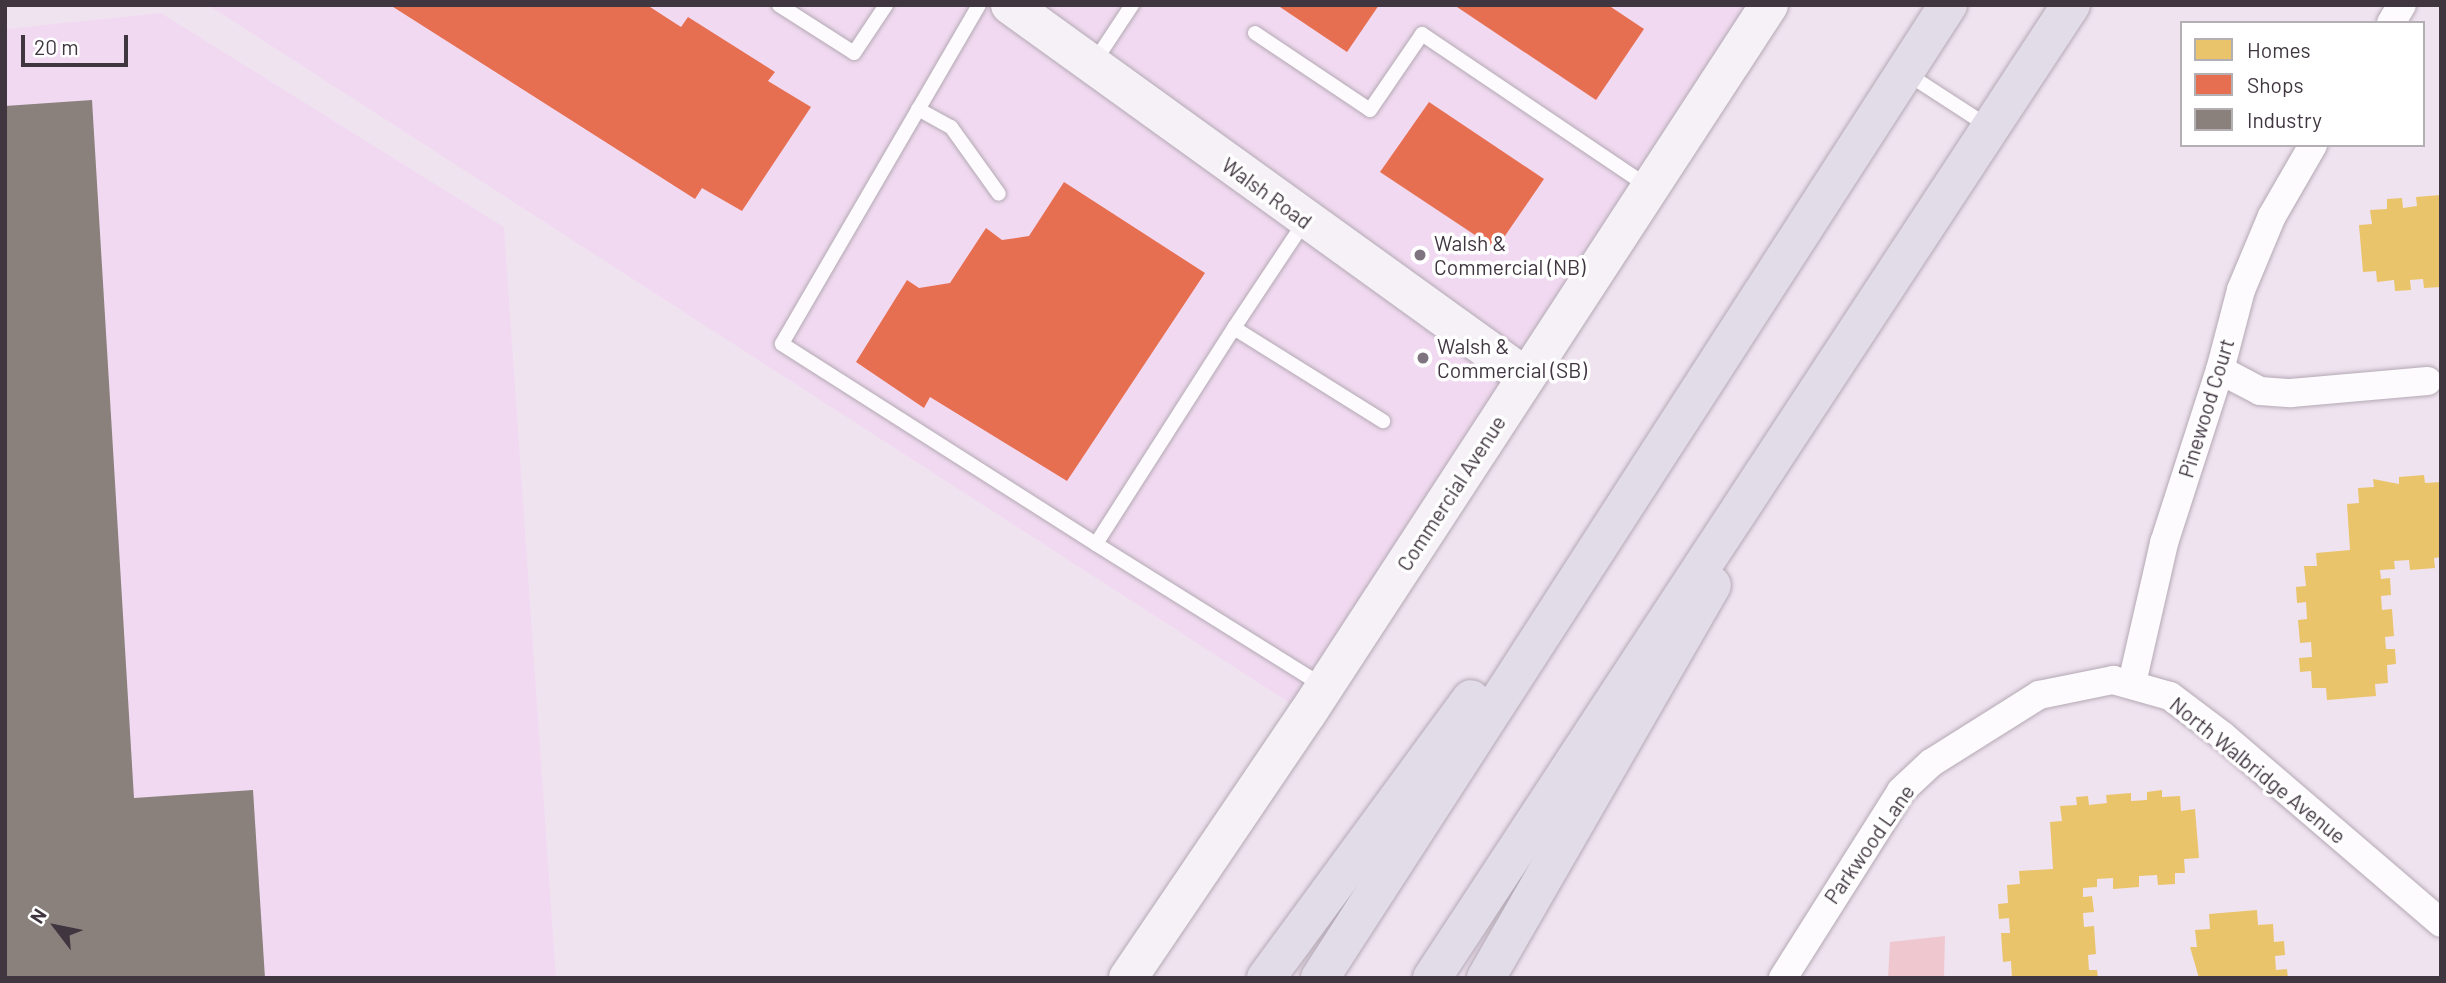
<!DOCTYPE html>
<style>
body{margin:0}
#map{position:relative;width:2446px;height:983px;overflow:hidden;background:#f0e3f0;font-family:Barlow,sans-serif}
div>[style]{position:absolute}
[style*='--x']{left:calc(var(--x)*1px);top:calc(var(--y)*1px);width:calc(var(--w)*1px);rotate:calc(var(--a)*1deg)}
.built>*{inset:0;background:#f1daf1}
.green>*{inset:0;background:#efc8cf}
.homes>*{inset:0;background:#e9c46a}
.shops>*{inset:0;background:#e76f51}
.industry>*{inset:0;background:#8a817c}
.roads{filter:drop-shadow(0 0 2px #b3a9b3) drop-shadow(0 0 2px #b3a9b3)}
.lane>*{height:14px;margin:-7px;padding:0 7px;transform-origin:7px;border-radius:7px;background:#fdfbfd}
.street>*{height:28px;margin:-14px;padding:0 14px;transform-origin:14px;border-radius:14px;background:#fdfbfd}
.secondary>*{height:38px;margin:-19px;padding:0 19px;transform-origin:19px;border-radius:19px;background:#f5f1f7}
.highway>*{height:38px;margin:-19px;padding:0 19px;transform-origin:19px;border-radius:19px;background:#e2dbe8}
.dots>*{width:19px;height:19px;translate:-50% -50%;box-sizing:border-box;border:4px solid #fff;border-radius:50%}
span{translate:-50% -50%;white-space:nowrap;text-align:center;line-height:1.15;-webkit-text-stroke:7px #fff;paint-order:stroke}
.street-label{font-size:21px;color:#403640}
.poi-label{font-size:21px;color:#403640}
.left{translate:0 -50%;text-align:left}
.frame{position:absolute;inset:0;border:7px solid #403640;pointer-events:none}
.legend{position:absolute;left:2180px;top:21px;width:245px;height:126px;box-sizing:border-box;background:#fff;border:2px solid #b3afb3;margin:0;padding:9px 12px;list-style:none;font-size:21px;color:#403640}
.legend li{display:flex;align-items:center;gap:14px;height:35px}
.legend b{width:35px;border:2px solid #b3afb3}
.north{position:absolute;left:21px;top:892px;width:70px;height:70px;-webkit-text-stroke:5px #fff;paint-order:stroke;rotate:302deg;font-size:19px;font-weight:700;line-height:28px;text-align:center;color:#403640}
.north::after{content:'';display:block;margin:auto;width:24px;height:32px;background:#403640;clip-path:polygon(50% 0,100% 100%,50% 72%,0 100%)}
.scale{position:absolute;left:21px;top:35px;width:107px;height:32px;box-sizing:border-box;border:4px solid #403640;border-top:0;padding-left:9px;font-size:21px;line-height:24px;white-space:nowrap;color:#403640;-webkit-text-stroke:5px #fff;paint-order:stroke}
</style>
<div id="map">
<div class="built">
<i style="clip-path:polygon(208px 5px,1769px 5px,1307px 714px)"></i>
<i style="clip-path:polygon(161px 13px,504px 227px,556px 978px,5px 978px,5px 29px)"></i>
</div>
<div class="green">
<i style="clip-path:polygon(1945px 936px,1944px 978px,1888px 978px,1890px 942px)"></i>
</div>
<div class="homes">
<i style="clip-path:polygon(2441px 195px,2441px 287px,2424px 288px,2423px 279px,2410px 280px,2411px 290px,2395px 291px,2394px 280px,2377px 282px,2376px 271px,2363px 272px,2359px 225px,2372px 224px,2370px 210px,2387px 209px,2387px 199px,2402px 198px,2403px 208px,2417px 206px,2416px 197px)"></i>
<i style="clip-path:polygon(2424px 475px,2425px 483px,2441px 482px,2441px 557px,2434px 558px,2435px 568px,2410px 570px,2409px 560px,2394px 561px,2395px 569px,2380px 570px,2381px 579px,2390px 578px,2391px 595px,2381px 596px,2382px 610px,2392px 609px,2394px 636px,2385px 637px,2386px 649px,2395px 649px,2396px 664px,2387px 665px,2388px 683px,2375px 684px,2376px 696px,2327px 700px,2326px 688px,2312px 688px,2311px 671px,2300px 672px,2299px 658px,2312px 657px,2311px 642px,2300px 643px,2298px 620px,2307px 619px,2306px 602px,2297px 603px,2296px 587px,2306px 586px,2304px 566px,2317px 566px,2316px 553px,2350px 550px,2347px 504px,2359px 503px,2358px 488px,2374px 487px,2373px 479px,2399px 484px,2399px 477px)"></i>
<i style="clip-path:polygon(2162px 790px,2162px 797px,2180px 796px,2181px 811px,2195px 809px,2199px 858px,2184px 859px,2185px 873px,2175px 873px,2175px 884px,2158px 885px,2157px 875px,2139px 876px,2139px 887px,2113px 889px,2113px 878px,2097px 879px,2097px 887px,2083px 888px,2083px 897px,2092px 896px,2094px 912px,2083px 913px,2084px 927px,2094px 926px,2096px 954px,2088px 955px,2089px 970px,2097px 970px,2098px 978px,2012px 978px,2011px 961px,2003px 962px,2001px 933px,2010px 933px,2009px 918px,1999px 919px,1998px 904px,2008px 903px,2007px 885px,2020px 884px,2019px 871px,2053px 869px,2050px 822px,2062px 821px,2060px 806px,2077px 805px,2076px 797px,2088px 796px,2089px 805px,2107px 803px,2106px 795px,2131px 793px,2131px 801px,2147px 800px,2147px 792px)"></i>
<i style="clip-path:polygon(2257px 910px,2258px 925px,2273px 924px,2274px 942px,2284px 941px,2285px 955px,2275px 956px,2276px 970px,2287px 969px,2288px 978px,2199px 978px,2190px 947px,2197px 947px,2195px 930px,2210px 929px,2209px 914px)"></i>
</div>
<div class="shops">
<i style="clip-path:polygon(390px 5px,647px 5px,681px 27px,688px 17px,775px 72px,768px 81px,811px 107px,742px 211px,702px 188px,695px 199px)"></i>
<i style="clip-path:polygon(1277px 5px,1379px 5px,1347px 52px)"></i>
<i style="clip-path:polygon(1454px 5px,1608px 5px,1644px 29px,1596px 100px)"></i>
<i style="clip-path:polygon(1429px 102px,1544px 179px,1496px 249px,1380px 172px)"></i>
<i style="clip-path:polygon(1064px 182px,1205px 273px,1067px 481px,930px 397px,924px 408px,856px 362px,907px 280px,919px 288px,950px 283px,986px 228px,1002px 240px,1029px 236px)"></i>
</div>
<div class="industry">
<i style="clip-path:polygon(92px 100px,134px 798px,253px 790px,265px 978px,5px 978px,5px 106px)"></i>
</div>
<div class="roads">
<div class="lane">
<i style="--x:779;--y:5;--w:89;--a:32.6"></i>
<i style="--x:854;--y:53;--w:58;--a:-56.3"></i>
<i style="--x:979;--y:5;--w:392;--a:120.2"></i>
<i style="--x:782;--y:344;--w:372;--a:32.5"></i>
<i style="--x:1255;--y:33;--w:138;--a:33.8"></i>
<i style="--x:1370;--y:110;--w:92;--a:-55.6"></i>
<i style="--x:1422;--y:34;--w:274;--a:34"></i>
<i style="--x:1093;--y:64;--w:71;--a:-56.5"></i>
<i style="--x:1906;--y:73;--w:99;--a:33"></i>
<i style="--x:918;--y:109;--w:38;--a:29"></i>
<i style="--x:951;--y:127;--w:82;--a:54.4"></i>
<i style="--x:1305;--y:221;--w:128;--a:123.6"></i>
<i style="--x:1234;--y:328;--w:176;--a:32"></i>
<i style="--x:1234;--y:328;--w:256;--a:122.6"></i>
<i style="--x:1096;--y:544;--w:266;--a:32"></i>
</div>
<div class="street">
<i style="--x:2391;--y:23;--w:21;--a:-59"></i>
<i style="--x:2220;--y:370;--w:45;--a:27.7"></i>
<i style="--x:2260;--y:391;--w:31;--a:4"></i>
<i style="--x:2291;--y:393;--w:137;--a:-5"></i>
<i style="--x:2132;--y:683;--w:144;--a:-77.1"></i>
<i style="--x:2164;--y:543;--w:182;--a:-72.1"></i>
<i style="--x:2220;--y:370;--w:83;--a:-75.3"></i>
<i style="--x:2241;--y:290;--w:80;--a:-67.3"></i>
<i style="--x:2272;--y:216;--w:82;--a:-60"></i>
<i style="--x:1783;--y:978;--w:221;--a:-57.7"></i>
<i style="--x:1901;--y:791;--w:41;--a:-43"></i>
<i style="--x:1931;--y:763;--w:128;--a:-32.2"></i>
<i style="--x:2039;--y:695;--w:76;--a:-11.5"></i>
<i style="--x:2113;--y:680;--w:59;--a:15.7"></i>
<i style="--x:2170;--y:696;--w:66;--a:37"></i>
<i style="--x:2223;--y:736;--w:287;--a:40.6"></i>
</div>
<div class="secondary">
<i style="--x:1010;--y:5;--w:636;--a:35.79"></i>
<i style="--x:1128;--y:978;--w:319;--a:-55.9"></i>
<i style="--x:1307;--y:714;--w:846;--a:-56.91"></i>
</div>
<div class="highway">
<i style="--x:1266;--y:978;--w:346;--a:-53.7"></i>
<i style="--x:1320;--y:978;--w:1158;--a:-57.16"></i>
<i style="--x:1432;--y:978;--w:1164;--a:-56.71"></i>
<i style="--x:1486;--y:978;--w:453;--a:-60.1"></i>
</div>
</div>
<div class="dots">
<i style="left:1420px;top:255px;background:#7e737e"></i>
<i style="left:1423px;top:358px;background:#7e737e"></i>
</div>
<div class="street-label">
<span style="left:1267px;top:193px;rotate:36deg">Walsh Road</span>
<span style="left:2206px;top:408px;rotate:-73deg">Pinewood Court</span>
<span style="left:1451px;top:493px;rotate:-57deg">Commercial Avenue</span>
<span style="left:2258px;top:770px;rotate:39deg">North Walbridge Avenue</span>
<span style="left:1869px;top:844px;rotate:-55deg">Parkwood Lane</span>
</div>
<div class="poi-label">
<span class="left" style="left:1434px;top:255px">Walsh &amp;<br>Commercial (NB)</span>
<span class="left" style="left:1437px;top:358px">Walsh &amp;<br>Commercial (SB)</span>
</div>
<div class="frame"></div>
<ul class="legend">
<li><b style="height:19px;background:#e9c46a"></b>Homes</li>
<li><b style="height:19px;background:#e76f51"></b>Shops</li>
<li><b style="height:19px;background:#8a817c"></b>Industry</li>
</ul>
<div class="north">N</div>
<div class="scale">20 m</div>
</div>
